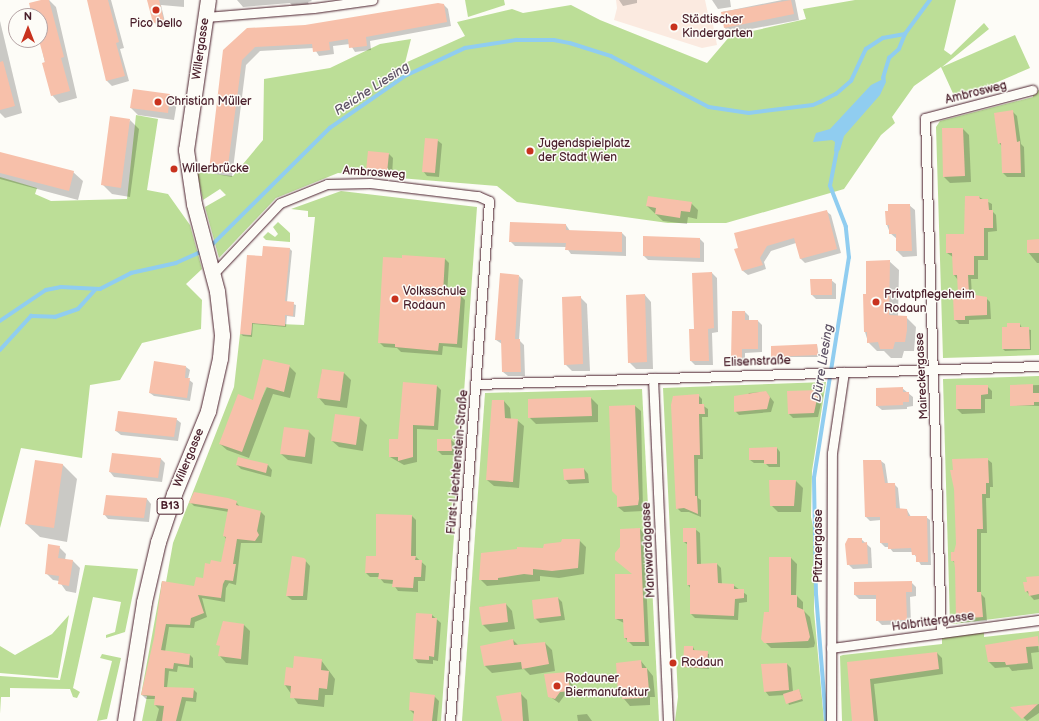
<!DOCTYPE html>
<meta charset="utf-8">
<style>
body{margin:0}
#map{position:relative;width:1039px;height:721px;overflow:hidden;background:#fdfcf7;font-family:"Balsamiq Sans",sans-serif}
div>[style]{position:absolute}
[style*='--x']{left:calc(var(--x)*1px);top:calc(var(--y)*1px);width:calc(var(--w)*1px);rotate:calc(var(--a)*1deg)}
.built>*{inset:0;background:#fbeae0}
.green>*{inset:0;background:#bcde97}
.water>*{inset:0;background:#90cdf0}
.shadow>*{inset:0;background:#0003}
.stream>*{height:3.5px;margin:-1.75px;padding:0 1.75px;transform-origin:1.75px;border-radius:1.75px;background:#90cdf0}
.building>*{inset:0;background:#f7c0aa}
.roads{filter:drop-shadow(0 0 1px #4a1f2b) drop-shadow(0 0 1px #4a1f2b)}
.street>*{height:9px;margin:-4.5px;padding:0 4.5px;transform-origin:4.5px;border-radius:4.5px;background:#fdfcf7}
.primary>*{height:15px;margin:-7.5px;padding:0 7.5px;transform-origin:7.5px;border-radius:7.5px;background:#fdfcf7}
.dots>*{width:11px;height:11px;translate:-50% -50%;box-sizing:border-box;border:2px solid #fdfcf7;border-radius:50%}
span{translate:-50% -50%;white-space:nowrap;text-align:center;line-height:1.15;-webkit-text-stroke:3px #fdfcf7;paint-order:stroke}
.shield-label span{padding:1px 3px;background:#fdfcf7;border:1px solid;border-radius:3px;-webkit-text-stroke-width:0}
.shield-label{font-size:11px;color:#4a1f2b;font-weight:700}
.poi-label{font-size:12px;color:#4a1f2b}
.left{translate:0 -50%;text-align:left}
.street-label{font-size:12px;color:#4a1f2b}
.water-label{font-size:13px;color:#5f5366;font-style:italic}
.north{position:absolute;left:8px;top:8px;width:40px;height:40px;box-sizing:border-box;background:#fdfcf7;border:1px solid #b5a4a5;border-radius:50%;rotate:0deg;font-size:11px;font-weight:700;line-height:16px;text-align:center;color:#4a1f2b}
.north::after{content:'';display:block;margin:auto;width:14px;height:18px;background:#c8321e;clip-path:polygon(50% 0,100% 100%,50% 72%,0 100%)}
</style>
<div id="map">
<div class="built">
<i style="clip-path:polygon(616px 0,705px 0,708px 14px,711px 14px,717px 45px,702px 48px,614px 20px,617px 8px)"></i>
</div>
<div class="green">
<i style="clip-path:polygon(465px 0,504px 0,505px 5px,468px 17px)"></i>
<i style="clip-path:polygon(855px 0,956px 0,944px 50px,951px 55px,984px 23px,989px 29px,942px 67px,1015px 35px,1030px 68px,956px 100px,941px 67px,914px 86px,892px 117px,895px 123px,881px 135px,844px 189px,726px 223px,668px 223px,517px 202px,497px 186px,338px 173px,276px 198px,219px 258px,205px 207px,226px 195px,220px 189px,203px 200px,197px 172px,233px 176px,263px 140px,264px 79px,330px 68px,380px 44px,411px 39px,405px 63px,465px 36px,457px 22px,512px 9px,523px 13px,571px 5px,600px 20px,707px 63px,730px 36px,806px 19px,803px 9px)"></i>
<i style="clip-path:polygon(1039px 90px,1039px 355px,943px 358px,936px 127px,940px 121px,1033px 97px,1033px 92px)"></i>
<i style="clip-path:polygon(136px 115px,158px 119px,147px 190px,168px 194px,190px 225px,202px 269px,186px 284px,202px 300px,201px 329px,142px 343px,120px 380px,90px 385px,82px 458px,21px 448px,0 528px,0 177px,37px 188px,35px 194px,51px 201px,127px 199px)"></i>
<i style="clip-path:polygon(341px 191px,477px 207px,441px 721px,142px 721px,147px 696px,141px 695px,162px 581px,166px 582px,173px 543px,234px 387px,240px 334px,251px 335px,252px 323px,304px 325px,315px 217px,308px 217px,308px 211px,291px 209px)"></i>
<i style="clip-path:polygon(278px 222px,290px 233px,290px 242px,266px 240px,263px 237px,268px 232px,275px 237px,278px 234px,273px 227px)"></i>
<i style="clip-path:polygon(1039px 376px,1039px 613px,954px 624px,950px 623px,943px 379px)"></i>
<i style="clip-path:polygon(826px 382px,812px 471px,811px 517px,814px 531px,814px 611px,824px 721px,675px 721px,678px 697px,663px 388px)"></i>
<i style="clip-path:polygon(642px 389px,659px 721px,462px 721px,485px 393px)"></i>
<i style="clip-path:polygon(85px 565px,138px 569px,125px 632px,106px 638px,106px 635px,115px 632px,121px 602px,93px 597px,73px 688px,80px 692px,77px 698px,73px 697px,70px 689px,10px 688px,10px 697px,1px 697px,0 714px,0 676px,60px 680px)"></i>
<i style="clip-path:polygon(69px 615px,58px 678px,0 673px,0 646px,15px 655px,52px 634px)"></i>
<i style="clip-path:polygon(984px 631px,984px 637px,1039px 631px,1039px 721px,842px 721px,840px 656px,843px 655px,942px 644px,942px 637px)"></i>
<i style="clip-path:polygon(102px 654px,121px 658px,107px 719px,97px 721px,112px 661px,100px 658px)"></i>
</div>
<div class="water">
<i style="clip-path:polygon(885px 74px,886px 82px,880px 95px,844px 136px,840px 150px,836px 153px,834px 151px,835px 142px,832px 140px,813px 142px,816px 133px,830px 129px,871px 85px,881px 80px)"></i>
</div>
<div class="shadow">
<i style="clip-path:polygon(45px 0,49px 0,56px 7px,77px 98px,59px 103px,52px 95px,40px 40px,40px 16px,34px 16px)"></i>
<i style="clip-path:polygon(88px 0,111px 0,124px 48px,120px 49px,129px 81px,112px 86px,107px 81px)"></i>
<i style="clip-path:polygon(148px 0,184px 0,184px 7px,161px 5px,165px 22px,156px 25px)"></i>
<i style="clip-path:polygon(237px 0,311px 0,312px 1px,308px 2px,310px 7px,295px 9px,290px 3px,243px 7px)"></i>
<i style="clip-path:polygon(619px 0,637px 0,637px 3px,623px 6px)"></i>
<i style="clip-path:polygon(712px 0,730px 0,731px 7px,718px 9px)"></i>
<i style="clip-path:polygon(782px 0,795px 0,799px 20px,730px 33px,725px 28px,722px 12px)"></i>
<i style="clip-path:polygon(444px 5px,448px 9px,451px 26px,370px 41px,371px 50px,355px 52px,350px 44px,333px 46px,334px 54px,319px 56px,314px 48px,260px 51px,246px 65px,232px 177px,215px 174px,210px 170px,224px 51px,305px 26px)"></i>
<i style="clip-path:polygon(0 21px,22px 113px,5px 118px,0 113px)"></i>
<i style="clip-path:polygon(170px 95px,177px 102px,174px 120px,138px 115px,131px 108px)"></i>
<i style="clip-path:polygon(1012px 111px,1017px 116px,1021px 144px,1024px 147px,1025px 177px,1007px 177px,1003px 173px,1002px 146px,999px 143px)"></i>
<i style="clip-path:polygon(130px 120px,139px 129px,130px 197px,112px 194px,103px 185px)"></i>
<i style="clip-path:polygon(963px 129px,969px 135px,971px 182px,950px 183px,944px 177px)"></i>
<i style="clip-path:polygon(437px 140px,442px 144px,439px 177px,427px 176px,423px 171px)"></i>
<i style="clip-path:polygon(0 153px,73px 172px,83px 181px,78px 200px,0 179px)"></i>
<i style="clip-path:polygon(389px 154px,393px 158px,392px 177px,371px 176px,367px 171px)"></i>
<i style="clip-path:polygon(979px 197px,992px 204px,992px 211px,996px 215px,997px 231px,988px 232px,988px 260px,978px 260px,978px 279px,971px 279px,972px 296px,986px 298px,990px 302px,991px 319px,969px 320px,969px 324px,959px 324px,955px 320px,959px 295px,958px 280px,954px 275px,953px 257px,947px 253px,965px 235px)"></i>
<i style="clip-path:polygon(691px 203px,698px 210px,697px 219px,688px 217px,687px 224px,663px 221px,647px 206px)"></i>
<i style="clip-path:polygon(909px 205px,915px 210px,917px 256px,903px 257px,897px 251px,897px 239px,890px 233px,887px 225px)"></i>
<i style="clip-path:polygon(826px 211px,831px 215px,841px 253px,805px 263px,801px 259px,796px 243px,771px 251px,764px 262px,766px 269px,748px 275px,743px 271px,739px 249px)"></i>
<i style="clip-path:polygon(566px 225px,570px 231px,622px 233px,626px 237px,626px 256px,571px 254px,566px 247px,515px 246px,510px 241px)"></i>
<i style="clip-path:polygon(700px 239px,704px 243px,704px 262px,648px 260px,644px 256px)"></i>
<i style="clip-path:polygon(1039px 240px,1039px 263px,1037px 263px,1028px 252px)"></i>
<i style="clip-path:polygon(290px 249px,292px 251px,287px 302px,296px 305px,295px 317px,287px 316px,286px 327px,253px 324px,252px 337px,243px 336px,241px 334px,263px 257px)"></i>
<i style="clip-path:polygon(403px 256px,445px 259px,449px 263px,447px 295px,461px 296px,465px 300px,462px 348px,443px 346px,442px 355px,401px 352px,397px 348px,384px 347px,379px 342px)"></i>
<i style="clip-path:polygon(889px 261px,899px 270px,898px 317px,906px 317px,916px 327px,914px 351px,904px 351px,902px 358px,891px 358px,884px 351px,877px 351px,868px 342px,865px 332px,867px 295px)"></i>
<i style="clip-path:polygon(712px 273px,717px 278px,718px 332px,712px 333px,713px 365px,695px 365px,691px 361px,695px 330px,693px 274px)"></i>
<i style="clip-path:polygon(519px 276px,523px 280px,519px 340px,524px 345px,525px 376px,508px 376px,503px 372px,502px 344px,496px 340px)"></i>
<i style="clip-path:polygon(831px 280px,836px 284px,836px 299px,816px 299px,812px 295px)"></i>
<i style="clip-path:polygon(645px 295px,651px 302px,653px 369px,636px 369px,629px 362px)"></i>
<i style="clip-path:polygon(580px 297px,587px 304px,590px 371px,572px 371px,565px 364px)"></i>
<i style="clip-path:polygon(745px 312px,749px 316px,749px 321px,758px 321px,762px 325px,762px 352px,745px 353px,745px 362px,736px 362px,732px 358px)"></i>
<i style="clip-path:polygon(1020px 324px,1022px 328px,1031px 330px,1031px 350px,1005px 351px,1003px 349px)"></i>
<i style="clip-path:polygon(817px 345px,819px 357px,772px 357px)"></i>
<i style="clip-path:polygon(evenodd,264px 360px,289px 366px,296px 373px,290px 398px,273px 394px,249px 458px,227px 450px,220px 444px,254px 401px,264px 360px,267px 382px,269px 383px,261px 400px,262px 395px,267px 382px)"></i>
<i style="clip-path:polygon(186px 367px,190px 370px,188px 379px,193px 383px,190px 401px,154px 396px,150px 393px)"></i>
<i style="clip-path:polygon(322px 370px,344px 373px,351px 380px,347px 408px,325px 405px,319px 398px)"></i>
<i style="clip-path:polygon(404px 383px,437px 386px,441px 390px,438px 430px,417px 429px,417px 462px,404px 465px,390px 457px,390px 440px,399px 440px)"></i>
<i style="clip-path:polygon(1039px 385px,1039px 406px,1011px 405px,1011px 386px)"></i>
<i style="clip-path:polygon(957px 386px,987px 386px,992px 391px,992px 399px,985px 399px,985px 413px,962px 414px,957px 409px)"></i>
<i style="clip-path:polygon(902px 388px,913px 397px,913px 406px,907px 407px,907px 409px,882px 410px,877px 406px)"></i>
<i style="clip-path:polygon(818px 391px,823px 395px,818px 417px,793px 418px,789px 414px)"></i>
<i style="clip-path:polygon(766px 392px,774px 402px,771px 412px,739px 415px,735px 411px,749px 393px)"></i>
<i style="clip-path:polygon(698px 395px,702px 399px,702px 405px,708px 409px,708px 417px,702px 417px,703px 459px,698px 459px,698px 498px,701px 500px,701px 517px,689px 512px,681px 512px,677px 508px)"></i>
<i style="clip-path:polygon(591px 398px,598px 405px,598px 422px,536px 424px,529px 417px)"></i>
<i style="clip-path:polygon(504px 401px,510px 408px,511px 419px,517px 420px,524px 426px,519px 488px,494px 486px,487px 480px)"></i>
<i style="clip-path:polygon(635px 406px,641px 411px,643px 511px,624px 512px,618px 507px)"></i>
<i style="clip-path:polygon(336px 415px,360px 418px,367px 425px,363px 451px,339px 447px,332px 441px)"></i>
<i style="clip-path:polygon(176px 419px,181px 423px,178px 441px,121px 435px,116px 431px)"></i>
<i style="clip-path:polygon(308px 431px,315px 438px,312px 464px,288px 460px,281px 454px)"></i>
<i style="clip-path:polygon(438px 440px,451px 440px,456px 444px,456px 455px,442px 455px,438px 451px)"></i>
<i style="clip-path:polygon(777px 448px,780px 452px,780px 467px,769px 467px,765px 463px,754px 463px,750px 460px)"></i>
<i style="clip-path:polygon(113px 454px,161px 459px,165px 463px,162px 482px,114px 477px,110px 472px)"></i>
<i style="clip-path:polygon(239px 458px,268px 465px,272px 470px,271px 477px,241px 469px,237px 465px)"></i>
<i style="clip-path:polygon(987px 459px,992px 463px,993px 487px,990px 487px,990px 498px,986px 498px,987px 533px,981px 533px,981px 594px,985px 598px,987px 621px,961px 623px,957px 618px,956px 564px,952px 560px,957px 544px,954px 471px)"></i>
<i style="clip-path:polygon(36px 461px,63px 465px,77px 479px,67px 542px,40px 537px,26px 524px)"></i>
<i style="clip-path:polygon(881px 461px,885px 464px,888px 484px,894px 484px,898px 488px,900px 509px,907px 510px,911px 517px,926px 517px,930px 520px,931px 565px,921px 565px,913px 552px,893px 552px,889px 547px,885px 547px,881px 543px,881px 520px,870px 521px,866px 517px)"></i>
<i style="clip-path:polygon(584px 469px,588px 474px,589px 483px,569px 484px,565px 479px)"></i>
<i style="clip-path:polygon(770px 481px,796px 481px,803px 488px,801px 512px,778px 512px,771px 505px)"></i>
<i style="clip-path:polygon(137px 498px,147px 499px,151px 504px,149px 522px,108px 519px,104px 514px)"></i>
<i style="clip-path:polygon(190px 502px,236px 502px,240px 507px,261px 512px,265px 516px,262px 543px,241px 543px,236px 585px,229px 583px,226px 588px,225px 602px,202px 598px,207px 617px,195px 622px,194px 628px,169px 627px,165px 652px,189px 654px,193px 658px,193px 668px,178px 666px,177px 672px,169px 671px,167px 688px,193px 689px,197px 693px,196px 702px,186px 701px,181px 721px,156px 721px,159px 709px,155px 705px,156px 699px,146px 699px,142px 695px,155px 638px,162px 582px,195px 587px,222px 563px,226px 539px,224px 536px,229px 512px,194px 506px)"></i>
<i style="clip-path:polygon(412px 516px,416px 520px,416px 557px,426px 566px,425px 581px,418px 581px,418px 592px,398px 591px,393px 584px,384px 583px,379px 577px,370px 577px,366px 573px)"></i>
<i style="clip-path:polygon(640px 529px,644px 534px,649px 646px,633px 646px,625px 638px,624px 623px,616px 619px,634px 575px)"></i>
<i style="clip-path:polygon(695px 529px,700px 533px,701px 564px,717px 564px,721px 568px,722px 585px,733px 585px,747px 595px,747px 602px,739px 603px,738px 620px,695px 618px,691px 614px,691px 589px,688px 585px,688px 545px,684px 542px)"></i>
<i style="clip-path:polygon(861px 539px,871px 548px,872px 568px,853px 569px,848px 564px)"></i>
<i style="clip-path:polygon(579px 540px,586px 547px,584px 574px,559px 578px,540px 576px,540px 581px,487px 586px,480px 579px,544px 549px)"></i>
<i style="clip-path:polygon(59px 547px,66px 554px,65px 560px,73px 561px,80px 568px,76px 593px,66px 591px,59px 581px,53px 580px,46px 573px)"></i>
<i style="clip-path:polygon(303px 558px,310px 566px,307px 600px,292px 600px,287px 596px)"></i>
<i style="clip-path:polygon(791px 558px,797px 564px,796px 595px,803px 602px,803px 610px,810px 617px,815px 643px,814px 647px,808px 648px,771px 648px,765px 642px)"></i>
<i style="clip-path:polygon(1039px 577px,1039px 599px,1034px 600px,1026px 591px,1028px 582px)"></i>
<i style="clip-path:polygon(911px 582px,916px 587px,916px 596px,910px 597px,911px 624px,882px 625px,877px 620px,877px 599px,859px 599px,855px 595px)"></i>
<i style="clip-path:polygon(558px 598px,562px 602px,565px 620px,540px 623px,535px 618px)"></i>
<i style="clip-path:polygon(506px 604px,512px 611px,515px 629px,490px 632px,483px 625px,481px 607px)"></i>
<i style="clip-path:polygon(432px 615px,441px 623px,438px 661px,433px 660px,433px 664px,418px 663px,414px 658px)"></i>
<i style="clip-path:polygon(243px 624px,250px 631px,248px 665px,226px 663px,220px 656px,221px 647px,218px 644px)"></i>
<i style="clip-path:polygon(1037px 637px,1039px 652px,1031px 653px,1033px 669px,1012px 671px,1009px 667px,995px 668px,989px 662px)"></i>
<i style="clip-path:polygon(513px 640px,519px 646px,545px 643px,552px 650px,555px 671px,530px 675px,524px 669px,492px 673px,485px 666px,481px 647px)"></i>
<i style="clip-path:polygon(693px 647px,695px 651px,709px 654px,709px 669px,684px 667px)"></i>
<i style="clip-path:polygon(937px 653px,942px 658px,943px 674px,874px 684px,878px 721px,853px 721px,848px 663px)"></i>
<i style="clip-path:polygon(321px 660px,335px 679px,333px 695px,325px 695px,324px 707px,298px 704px,285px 685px,294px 669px)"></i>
<i style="clip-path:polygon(641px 661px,653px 676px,655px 697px,650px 697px,650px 705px,630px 706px,619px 693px)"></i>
<i style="clip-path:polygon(787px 664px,791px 668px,793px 692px,799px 690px,803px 701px,789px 705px,785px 695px,769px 696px,765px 691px)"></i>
<i style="clip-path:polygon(567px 673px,572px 677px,573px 695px,564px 696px,559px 703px,549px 696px)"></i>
<i style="clip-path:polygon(520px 693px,527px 700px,529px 721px,502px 721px)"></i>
<i style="clip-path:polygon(434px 696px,439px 701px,437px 721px,414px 721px,414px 714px,410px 710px)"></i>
<i style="clip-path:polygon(1039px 704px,1039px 713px,1027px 721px,1013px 708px)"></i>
<i style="clip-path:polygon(587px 714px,592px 721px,578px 721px,577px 715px)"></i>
</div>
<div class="stream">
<i style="--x:883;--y:78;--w:21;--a:-73"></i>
<i style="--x:889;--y:58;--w:13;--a:-42"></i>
<i style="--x:899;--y:49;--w:16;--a:-68"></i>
<i style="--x:905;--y:34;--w:42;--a:-53.7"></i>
<i style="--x:210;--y:247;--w:169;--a:-44.8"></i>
<i style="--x:330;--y:128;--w:91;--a:-34.7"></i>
<i style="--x:405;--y:76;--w:66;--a:-25"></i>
<i style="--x:465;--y:48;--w:52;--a:-8.9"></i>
<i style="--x:516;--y:40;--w:38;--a:0"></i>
<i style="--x:554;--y:40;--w:16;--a:11"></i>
<i style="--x:570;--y:43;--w:43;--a:17.6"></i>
<i style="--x:611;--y:56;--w:110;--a:27.5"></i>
<i style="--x:709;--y:107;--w:40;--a:8.5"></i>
<i style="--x:749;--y:113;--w:64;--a:-7.1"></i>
<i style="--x:813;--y:105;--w:8;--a:-23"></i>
<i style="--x:820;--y:102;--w:18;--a:-27"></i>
<i style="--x:836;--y:94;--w:20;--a:-41"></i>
<i style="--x:851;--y:81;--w:35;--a:-65"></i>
<i style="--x:866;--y:49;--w:20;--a:-33"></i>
<i style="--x:883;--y:38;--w:22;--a:-10"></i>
<i style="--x:0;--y:321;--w:55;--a:-34"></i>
<i style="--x:46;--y:290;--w:15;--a:-11"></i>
<i style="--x:61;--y:287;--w:39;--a:3"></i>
<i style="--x:100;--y:289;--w:35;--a:-27"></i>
<i style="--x:131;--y:273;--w:46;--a:-12.5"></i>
<i style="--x:176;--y:263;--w:30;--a:-24"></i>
<i style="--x:0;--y:350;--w:46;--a:-47.6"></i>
<i style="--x:31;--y:316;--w:24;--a:2"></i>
<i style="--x:55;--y:317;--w:24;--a:-19"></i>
<i style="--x:78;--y:309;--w:25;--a:-48"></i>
<i style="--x:826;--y:721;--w:126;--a:-94.5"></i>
<i style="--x:816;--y:595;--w:117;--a:-91"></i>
<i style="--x:814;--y:478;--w:223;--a:-81"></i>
<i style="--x:849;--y:258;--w:31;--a:-96"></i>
<i style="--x:846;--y:227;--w:44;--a:-111.3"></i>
<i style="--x:830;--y:186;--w:38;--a:-79"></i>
</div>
<div class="building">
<i style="clip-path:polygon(41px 0,49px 0,64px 57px,61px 58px,70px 91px,51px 96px,42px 63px,45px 62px,40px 44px,40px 16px,32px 16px,29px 3px)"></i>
<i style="clip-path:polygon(87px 0,108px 0,119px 42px,116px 43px,125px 76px,106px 81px)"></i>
<i style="clip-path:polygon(147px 0,159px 0,164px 21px,153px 23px)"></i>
<i style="clip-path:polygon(791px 0,794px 14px,724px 28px,721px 12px)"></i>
<i style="clip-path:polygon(438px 3px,444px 4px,447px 22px,366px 37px,367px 46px,349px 48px,348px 39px,329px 42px,330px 50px,313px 52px,312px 44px,255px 47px,242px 60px,227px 173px,209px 170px,223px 50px,247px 28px,305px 25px)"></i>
<i style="clip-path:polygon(3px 61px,15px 106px,0 110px,0 62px)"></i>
<i style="clip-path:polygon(133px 89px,170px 94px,168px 113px,130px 108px)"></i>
<i style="clip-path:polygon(1013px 110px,1017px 142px,1020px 141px,1021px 173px,1002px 173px,1001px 143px,998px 144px,994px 113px)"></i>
<i style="clip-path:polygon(110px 116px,130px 119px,121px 188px,101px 185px)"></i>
<i style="clip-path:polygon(942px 128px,963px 128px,965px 176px,943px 177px)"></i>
<i style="clip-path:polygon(425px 138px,438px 139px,435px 173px,422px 172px)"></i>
<i style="clip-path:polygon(368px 151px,389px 153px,387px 173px,366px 171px)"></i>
<i style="clip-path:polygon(0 152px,74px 171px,69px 191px,0 173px)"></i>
<i style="clip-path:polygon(648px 196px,692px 202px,690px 212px,681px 211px,680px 218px,655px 214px,656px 208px,646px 206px)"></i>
<i style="clip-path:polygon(965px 196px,979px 196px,980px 199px,988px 199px,989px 210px,993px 210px,993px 228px,984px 228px,984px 256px,974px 256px,974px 275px,968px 275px,969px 294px,987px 297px,987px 315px,965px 316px,965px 320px,954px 320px,953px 295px,958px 294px,957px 275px,953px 275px,952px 253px,946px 253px,946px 234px,964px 234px)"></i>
<i style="clip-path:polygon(888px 204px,910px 204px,912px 251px,896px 251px,896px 234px,889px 234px,889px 225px,886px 225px,885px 211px,888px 211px)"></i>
<i style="clip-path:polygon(827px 210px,837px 249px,800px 259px,794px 238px,767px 246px,760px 258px,763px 265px,742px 271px,734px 249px,738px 248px,734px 233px)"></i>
<i style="clip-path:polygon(510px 222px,566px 224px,566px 230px,622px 232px,622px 252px,565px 250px,566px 243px,509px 242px)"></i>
<i style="clip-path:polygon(643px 236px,700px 238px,700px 258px,643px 256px)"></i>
<i style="clip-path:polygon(1039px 239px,1039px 253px,1027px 253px,1027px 240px)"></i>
<i style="clip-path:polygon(263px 246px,290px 248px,285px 301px,294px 302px,293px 316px,285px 315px,285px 326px,252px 323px,251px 335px,240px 334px,247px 255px,262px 256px)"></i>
<i style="clip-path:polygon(402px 255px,445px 258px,443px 294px,461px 295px,457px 344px,439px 343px,438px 351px,395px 347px,395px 344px,378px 343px,383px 257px,402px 258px)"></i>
<i style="clip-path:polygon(890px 260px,889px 315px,907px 316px,907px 330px,905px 342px,895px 342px,893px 349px,880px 349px,878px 342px,867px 343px,867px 332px,864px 332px,863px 294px,866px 294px,866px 261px)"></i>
<i style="clip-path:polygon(712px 272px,714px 328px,708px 329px,709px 361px,690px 361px,689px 329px,694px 329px,692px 273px)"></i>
<i style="clip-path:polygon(500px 273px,519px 275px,515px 339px,520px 339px,521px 372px,502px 372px,501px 340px,495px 340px)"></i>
<i style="clip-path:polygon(810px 279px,832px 279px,832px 295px,811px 295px)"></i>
<i style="clip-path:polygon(645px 294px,647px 362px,628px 363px,626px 295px)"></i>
<i style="clip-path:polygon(581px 296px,583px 364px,564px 365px,562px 297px)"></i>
<i style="clip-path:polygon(732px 311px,745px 311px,745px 320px,758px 320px,758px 349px,742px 349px,742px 358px,731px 359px)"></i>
<i style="clip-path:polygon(1007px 323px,1020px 323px,1020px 327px,1029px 327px,1030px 349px,1002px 349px,1002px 327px,1007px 327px)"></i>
<i style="clip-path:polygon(817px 344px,818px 355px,771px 357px,771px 346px)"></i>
<i style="clip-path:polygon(263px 359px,290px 365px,284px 392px,266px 387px,242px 452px,219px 444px,238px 394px,253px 400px)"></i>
<i style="clip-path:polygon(154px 361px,186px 366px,185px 378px,190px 378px,187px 398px,149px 393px)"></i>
<i style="clip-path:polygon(322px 369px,344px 372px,340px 401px,317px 398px)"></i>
<i style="clip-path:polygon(403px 382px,437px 385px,434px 426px,413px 425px,413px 457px,398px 461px,398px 457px,389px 457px,389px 439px,398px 439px)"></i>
<i style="clip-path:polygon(1033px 384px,1033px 393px,1039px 393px,1039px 402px,1034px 402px,1034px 405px,1010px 406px,1010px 385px)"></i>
<i style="clip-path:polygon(956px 385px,988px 385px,988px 394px,981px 395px,981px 409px,956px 409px)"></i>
<i style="clip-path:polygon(903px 387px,903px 392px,909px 392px,909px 402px,903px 402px,903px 405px,876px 406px,876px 388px)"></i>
<i style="clip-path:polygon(819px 390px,814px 413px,788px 414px,787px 391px)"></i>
<i style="clip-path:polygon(766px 391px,770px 397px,767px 409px,734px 412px,734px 396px)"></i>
<i style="clip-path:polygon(699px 394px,699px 404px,704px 404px,705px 414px,699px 414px,700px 455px,694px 455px,695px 496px,697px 496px,698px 514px,684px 508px,676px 509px,671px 405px,673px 396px)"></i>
<i style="clip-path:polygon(591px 397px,592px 416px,528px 418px,528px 399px)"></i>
<i style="clip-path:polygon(492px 400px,504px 400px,505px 418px,518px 419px,513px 482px,486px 480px)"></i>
<i style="clip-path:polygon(635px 405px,639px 499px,638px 505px,617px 507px,617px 496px,612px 491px,609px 406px)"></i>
<i style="clip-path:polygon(118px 411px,177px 418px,174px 437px,115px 431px)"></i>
<i style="clip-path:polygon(335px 414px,360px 417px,356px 445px,331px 441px)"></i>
<i style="clip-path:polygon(284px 427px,309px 430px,305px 457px,280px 454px)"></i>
<i style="clip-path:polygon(437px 439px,451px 439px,452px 451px,437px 451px)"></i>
<i style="clip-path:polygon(777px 447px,777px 464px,764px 464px,764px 460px,749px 460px,749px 448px)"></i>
<i style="clip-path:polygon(112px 453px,161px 458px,158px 478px,109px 472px)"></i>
<i style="clip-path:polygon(238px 457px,268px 464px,266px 473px,236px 465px)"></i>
<i style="clip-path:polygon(988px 458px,989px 483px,986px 483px,986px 494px,982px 494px,983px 529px,977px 529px,977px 592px,981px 592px,983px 617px,956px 619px,955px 568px,954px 561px,951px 561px,951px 552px,954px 552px,956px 544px,954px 489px,950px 470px,953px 470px,952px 459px)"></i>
<i style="clip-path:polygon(35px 460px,63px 464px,54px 528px,25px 524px)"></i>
<i style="clip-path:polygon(863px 460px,881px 460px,885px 483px,895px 483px,896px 508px,907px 509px,908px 516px,927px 516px,928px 562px,916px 562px,916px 555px,912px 555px,911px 548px,888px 549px,888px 543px,880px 543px,880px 517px,865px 517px)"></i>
<i style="clip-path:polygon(584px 468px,585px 479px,564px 480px,563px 469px)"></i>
<i style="clip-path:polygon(769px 480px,796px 480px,794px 506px,770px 506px)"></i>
<i style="clip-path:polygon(194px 492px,228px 498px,237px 501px,236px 505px,261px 511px,257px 531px,259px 535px,255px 541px,237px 539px,233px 564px,236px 564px,233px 581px,225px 580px,223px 584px,221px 598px,198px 595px,204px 613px,191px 618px,190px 625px,166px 624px,161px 650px,190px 654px,189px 665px,174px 663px,173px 669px,165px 668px,164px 687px,194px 688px,193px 698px,182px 697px,176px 721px,162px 721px,164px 706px,154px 705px,155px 696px,141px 695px,154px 638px,162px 581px,194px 586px,196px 577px,203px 578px,205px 563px,210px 564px,211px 560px,221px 562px,226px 537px,223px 536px,228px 509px,189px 503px)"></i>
<i style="clip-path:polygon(106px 495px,147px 498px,144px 518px,103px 515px)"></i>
<i style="clip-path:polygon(376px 514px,412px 515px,411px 556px,416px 556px,415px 560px,422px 560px,421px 577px,414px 577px,413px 588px,392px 587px,393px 580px,378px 579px,379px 573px,365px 573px,366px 556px,376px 556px)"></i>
<i style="clip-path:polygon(640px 528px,645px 642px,627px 642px,627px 638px,624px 638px,623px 619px,615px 619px,615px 574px,632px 574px,615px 560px,615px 553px,620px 547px,620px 529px)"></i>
<i style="clip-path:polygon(683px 528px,696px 528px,697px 564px,717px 563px,718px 583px,734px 584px,734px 589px,744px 589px,744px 598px,735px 599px,734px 616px,690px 614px,690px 585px,687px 585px,687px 542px,683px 542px)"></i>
<i style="clip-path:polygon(848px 538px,862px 538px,862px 543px,867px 542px,868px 564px,847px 565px,845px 544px)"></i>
<i style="clip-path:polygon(562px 539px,580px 539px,578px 568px,552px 571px,533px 569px,533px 575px,524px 574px,498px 578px,498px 580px,479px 580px,481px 553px,517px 549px,517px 547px,543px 548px,544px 544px,561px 542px)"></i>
<i style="clip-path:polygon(48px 544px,60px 546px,58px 558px,73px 560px,69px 586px,58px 584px,59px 576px,45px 574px)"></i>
<i style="clip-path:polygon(292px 556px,304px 558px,306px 560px,303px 596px,286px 596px)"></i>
<i style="clip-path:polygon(769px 557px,791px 557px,791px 595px,797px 595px,797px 607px,804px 610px,810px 637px,808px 641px,770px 643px,764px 643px,761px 639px,764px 612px,769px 612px)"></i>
<i style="clip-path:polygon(1039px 576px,1039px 594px,1029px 596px,1028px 591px,1025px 592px,1023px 582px,1027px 582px,1026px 577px)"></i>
<i style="clip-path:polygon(912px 581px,912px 592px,906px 592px,907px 620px,876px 621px,876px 595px,854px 595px,854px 582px)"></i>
<i style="clip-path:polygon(558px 597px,561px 616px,534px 619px,532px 600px)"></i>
<i style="clip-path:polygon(506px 603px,508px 622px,482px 625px,479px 607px)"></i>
<i style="clip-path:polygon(416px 613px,432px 614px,432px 618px,437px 618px,434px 657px,429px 656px,429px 660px,413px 659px)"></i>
<i style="clip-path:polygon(223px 621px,244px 624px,241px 659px,218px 656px,220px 646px,216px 645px)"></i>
<i style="clip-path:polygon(1038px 636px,1039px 646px,1026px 647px,1028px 663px,1006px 665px,1005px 662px,988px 662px,985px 645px)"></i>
<i style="clip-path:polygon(513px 639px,514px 645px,545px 642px,549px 664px,522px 669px,521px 662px,484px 666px,480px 646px)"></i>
<i style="clip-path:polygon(684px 646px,693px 646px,693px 650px,708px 651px,707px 668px,683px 667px)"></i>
<i style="clip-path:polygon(937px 652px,939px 669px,870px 679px,874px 721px,852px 721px,847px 662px)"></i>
<i style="clip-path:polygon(294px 656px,322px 659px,321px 670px,329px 671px,327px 689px,319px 688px,318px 700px,290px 698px,291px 686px,284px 685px,286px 667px,293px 668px)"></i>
<i style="clip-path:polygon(641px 660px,642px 668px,647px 668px,649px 690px,643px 690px,643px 698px,622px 699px,622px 694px,618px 694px,616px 663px)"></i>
<i style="clip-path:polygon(787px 663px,789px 690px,764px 692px,761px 664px)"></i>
<i style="clip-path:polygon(568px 672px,570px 691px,560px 692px,555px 699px,548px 697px,544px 674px)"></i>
<i style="clip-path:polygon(799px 689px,802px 699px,786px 704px,783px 694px)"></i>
<i style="clip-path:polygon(410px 692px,435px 695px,432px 721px,413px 721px,414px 711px,409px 710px)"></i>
<i style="clip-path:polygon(521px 692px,523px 721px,502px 721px,496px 696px)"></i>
<i style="clip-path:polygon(1038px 704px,1022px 719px,1010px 707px)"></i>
</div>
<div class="roads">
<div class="street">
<i style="--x:206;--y:17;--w:108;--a:-4.8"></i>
<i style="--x:314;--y:8;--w:59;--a:-7.9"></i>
<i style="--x:214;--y:273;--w:96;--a:-46.7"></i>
<i style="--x:280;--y:203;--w:51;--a:-22"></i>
<i style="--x:327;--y:184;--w:43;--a:-1.3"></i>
<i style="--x:370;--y:183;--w:109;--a:6.9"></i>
<i style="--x:478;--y:196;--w:12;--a:24"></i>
<i style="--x:489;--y:201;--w:521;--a:94.29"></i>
<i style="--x:653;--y:378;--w:343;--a:87.5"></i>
<i style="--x:476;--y:384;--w:563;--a:-1.83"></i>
<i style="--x:941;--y:633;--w:515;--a:-91.78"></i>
<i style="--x:925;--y:118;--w:111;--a:-14.7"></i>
<i style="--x:831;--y:648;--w:210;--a:-7.7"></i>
<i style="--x:831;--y:721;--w:268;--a:-89.8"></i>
<i style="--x:832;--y:453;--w:82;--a:-81.6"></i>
</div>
<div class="primary">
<i style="--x:125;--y:721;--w:121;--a:-80.9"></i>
<i style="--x:144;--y:602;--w:62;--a:-76.9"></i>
<i style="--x:158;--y:542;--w:51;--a:-71.6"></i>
<i style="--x:174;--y:494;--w:90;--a:-67.7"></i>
<i style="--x:208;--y:411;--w:54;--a:-77.2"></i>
<i style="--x:220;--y:358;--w:23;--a:-85"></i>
<i style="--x:222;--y:335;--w:44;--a:-96.5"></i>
<i style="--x:217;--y:291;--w:90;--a:-104.8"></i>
<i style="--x:194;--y:204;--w:55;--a:-98.4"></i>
<i style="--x:186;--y:150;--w:152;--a:-81.7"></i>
</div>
</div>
<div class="dots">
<i style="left:156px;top:10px;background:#c8321e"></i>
<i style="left:674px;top:27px;background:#c8321e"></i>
<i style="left:158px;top:102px;background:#c8321e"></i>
<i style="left:530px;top:151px;background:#c8321e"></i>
<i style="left:174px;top:169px;background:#c8321e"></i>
<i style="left:395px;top:299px;background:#c8321e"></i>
<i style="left:876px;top:302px;background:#c8321e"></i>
<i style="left:673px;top:663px;background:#c8321e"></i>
<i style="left:557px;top:686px;background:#c8321e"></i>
</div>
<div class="shield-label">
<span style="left:170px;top:506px">B13</span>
</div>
<div class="poi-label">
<span class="left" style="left:682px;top:27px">Städtischer<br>Kindergarten</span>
<span style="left:156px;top:24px">Pico bello</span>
<span class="left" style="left:166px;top:102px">Christian Müller</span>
<span class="left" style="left:538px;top:151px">Jugendspielplatz<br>der Stadt Wien</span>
<span class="left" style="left:182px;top:169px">Willerbrücke</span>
<span class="left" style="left:403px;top:299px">Volksschule<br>Rodaun</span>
<span class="left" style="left:884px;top:302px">Privatpflegeheim<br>Rodaun</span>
<span class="left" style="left:681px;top:663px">Rodaun</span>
<span class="left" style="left:565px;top:686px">Rodauner<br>Biermanufaktur</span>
</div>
<div class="street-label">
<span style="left:201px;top:49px;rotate:-82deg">Willergasse</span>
<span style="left:976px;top:93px;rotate:-14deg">Ambrosweg</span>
<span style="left:374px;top:173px;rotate:4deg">Ambrosweg</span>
<span style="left:757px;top:362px;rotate:-2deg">Elisenstraße</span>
<span style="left:922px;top:376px;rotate:-93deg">Maireckergasse</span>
<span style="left:189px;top:458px;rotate:-68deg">Willergasse</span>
<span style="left:458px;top:462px;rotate:-85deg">Fürst-Liechtenstein-Straße</span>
<span style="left:819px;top:546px;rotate:-90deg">Pfitznergasse</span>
<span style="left:649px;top:550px;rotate:-93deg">Manowardagasse</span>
<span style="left:933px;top:622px;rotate:-8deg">Halbrittergasse</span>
</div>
<div class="water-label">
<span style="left:372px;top:89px;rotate:-33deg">Reiche Liesing</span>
<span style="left:823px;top:363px;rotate:-81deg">Dürre Liesing</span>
</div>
<div class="north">N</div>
</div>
